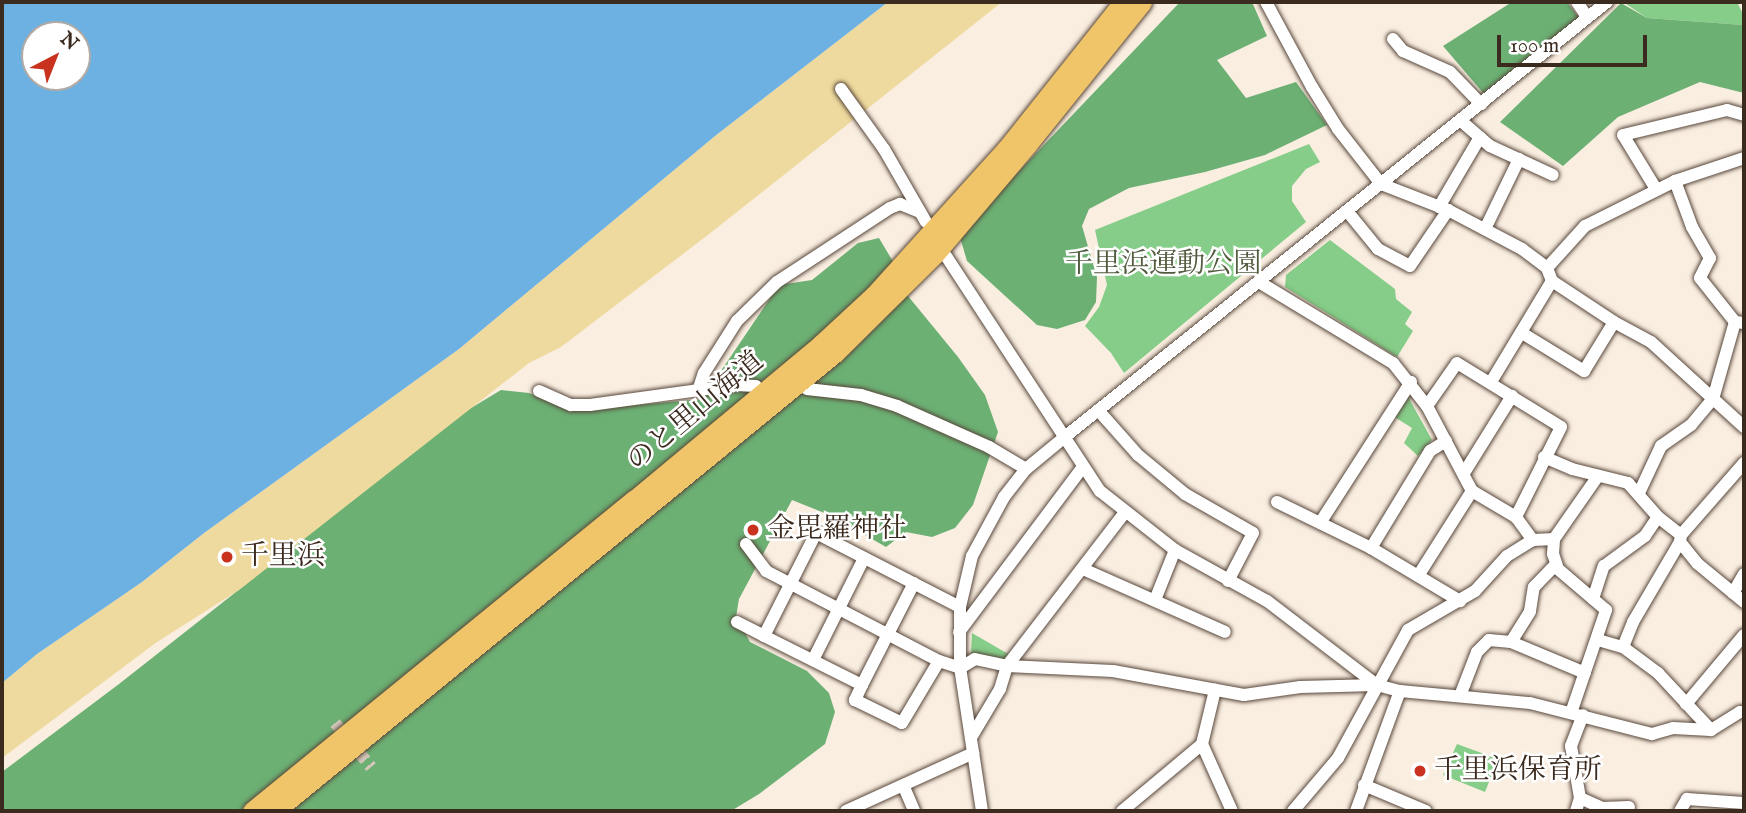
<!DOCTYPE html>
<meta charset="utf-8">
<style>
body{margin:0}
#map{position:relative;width:1746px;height:813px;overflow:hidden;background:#faeee1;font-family:"IM FELL English","Noto Serif JP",serif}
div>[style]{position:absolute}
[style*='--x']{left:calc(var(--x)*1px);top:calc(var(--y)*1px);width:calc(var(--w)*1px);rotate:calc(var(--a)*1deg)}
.green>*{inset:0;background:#85cd88}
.forest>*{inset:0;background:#6cb074}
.sand>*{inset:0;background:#eeda9e}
.water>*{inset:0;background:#6db0e2}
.minor-tunnel>*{height:12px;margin-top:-6px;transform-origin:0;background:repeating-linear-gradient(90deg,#d4c7ba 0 12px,transparent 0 18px)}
.roads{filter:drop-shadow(0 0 2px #58473b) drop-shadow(0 0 2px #58473b)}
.minor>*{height:12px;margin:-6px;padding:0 6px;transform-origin:6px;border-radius:6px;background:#fff}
.highway>*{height:19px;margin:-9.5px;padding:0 9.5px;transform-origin:9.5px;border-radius:9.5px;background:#f0c469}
.dots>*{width:19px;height:19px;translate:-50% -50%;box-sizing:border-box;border:4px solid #fff;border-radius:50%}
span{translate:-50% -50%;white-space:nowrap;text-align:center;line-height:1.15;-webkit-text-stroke:5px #fff;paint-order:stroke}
.park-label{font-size:28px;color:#515b3e}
.street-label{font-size:28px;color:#3b2a1e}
.poi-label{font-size:28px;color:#3b2a1e}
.left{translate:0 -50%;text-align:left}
.frame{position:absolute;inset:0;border:4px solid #3b2a1e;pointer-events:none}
.north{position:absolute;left:21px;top:21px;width:70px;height:70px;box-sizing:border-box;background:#fff;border:2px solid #b1aaa5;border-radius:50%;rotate:42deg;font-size:19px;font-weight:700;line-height:28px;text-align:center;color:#3b2a1e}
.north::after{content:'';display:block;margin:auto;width:24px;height:32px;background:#c8321e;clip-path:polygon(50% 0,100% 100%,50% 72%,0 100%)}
.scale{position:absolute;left:1497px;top:35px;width:150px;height:32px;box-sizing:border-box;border:4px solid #3b2a1e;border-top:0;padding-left:9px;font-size:21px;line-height:24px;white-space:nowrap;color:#3b2a1e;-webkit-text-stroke:5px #fff;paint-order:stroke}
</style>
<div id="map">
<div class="green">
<i style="clip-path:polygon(1623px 2px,1737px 2px,1744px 16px,1744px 25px,1647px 18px)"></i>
<i style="clip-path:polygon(1309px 144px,1320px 162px,1306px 169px,1292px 186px,1292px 201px,1306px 222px,1124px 373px,1111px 353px,1085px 326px,1099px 307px,1107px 285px,1095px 230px)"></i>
<i style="clip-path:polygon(1330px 240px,1395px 289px,1396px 299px,1412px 312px,1405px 324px,1413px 331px,1397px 357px,1285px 287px,1286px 275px)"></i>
<i style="clip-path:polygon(1407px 395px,1432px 440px,1418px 456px,1404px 443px,1412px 428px,1393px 416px)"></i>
<i style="clip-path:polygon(972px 633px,1010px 655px,1007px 661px,971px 653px)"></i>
<i style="clip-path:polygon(1457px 744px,1498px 759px,1485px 792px,1443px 775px)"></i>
</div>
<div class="forest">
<i style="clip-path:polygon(1180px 2px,1252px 2px,1267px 36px,1217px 60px,1246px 98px,1296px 82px,1327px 125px,1265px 155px,1205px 172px,1129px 188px,1089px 209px,1082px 226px,1097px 277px,1096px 302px,1085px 320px,1057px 329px,1037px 325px,967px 261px,959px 234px)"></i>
<i style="clip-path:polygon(1512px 2px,1567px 2px,1579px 18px,1484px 94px,1443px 46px)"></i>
<i style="clip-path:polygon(1621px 3px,1647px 18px,1744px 25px,1744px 93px,1700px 82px,1618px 117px,1563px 166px,1500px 122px)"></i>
<i style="clip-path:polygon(879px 238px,901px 275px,908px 296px,958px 357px,985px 395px,998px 432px,973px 505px,955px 528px,932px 537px,906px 532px,886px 547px,832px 516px,792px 500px,739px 599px,736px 617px,750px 642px,807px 671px,829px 693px,835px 712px,825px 744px,759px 794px,731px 811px,2px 811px,2px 772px,119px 684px,466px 411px,501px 390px,529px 393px,573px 411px,702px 399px,779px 285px,812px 280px,858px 243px)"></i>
</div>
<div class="sand">
<i style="clip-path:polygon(888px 2px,1002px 2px,713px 231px,561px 347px,529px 363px,239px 590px,157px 642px,2px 758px,2px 683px,37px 654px,142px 582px,204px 533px,459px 349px,715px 136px)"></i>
</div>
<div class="water">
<i style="clip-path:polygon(evenodd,2px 2px,888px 2px,715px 136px,459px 349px,204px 533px,142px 582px,37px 654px,2px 683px,2px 2px,35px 35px,77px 35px,77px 77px,35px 77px,35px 35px)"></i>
</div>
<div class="minor-tunnel">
<i style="--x:335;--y:723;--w:57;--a:50.7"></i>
</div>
<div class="roads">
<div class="minor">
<i style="--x:1266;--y:2;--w:97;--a:61.6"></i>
<i style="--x:1312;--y:87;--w:49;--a:58.2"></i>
<i style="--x:1338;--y:129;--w:70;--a:52"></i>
<i style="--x:1381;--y:184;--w:72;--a:21.2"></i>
<i style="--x:1448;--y:210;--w:84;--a:27.8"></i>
<i style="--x:1522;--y:249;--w:31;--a:37"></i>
<i style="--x:1547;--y:268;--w:14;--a:69"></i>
<i style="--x:1552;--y:281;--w:74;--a:33.5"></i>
<i style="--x:1614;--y:322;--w:42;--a:28.4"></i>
<i style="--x:1651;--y:342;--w:126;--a:42.4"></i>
<i style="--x:1577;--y:2;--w:18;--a:56"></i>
<i style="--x:1393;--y:39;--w:16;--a:50"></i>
<i style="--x:1403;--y:51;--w:51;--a:24.1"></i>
<i style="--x:1450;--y:72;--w:45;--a:45.9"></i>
<i style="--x:841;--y:89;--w:74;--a:54.4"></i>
<i style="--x:884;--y:149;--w:84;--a:60.1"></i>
<i style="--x:1460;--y:120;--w:40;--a:41"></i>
<i style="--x:1490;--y:146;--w:69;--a:24.7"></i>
<i style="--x:1675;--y:181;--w:49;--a:69.7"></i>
<i style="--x:1692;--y:227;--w:36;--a:60"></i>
<i style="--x:1710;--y:258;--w:22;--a:117"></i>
<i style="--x:1700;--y:278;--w:56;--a:51.5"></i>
<i style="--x:1735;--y:322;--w:9;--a:6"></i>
<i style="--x:1656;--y:189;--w:63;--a:-121.4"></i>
<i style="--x:1623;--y:135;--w:107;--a:-13.5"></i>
<i style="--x:1727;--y:110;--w:18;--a:16"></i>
<i style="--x:1439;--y:207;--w:81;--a:-59.6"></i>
<i style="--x:1347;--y:211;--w:49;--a:50.8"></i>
<i style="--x:1378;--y:249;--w:36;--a:28"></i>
<i style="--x:1410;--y:266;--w:68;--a:-55.8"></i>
<i style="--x:1485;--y:229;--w:78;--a:-64.1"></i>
<i style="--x:946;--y:256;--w:281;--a:56.8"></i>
<i style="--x:1100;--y:491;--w:95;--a:38.2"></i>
<i style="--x:1175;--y:550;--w:105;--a:29"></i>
<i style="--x:1267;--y:601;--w:138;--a:37.4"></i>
<i style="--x:1547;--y:268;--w:57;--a:-47.9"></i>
<i style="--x:1585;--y:226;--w:101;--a:-26.6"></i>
<i style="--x:1675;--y:181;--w:73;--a:-18.4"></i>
<i style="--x:1259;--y:282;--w:157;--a:31.2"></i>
<i style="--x:1393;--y:363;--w:55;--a:51.7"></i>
<i style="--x:1427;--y:406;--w:96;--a:62.1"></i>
<i style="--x:1472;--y:491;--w:51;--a:30.6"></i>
<i style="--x:1516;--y:517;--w:29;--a:54"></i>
<i style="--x:1522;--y:333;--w:73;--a:31.5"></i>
<i style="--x:1584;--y:371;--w:57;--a:-58.5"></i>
<i style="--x:1491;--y:382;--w:118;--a:-58.9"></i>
<i style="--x:807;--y:389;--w:54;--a:6.3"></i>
<i style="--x:861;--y:395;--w:38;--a:17"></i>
<i style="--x:897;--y:406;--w:101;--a:24"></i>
<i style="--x:989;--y:447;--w:43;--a:30.7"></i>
<i style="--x:539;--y:391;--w:35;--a:24"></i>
<i style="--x:571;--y:405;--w:19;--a:0"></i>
<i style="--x:590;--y:405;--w:147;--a:-7.8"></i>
<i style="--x:736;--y:385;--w:20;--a:3"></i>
<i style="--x:698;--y:391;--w:19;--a:-72"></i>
<i style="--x:704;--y:373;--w:62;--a:-57.6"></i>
<i style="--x:737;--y:321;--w:56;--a:-44.3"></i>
<i style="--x:777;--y:282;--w:135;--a:-33.2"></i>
<i style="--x:890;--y:208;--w:11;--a:-22"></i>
<i style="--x:900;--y:204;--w:22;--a:22"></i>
<i style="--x:1427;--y:406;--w:52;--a:-55.1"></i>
<i style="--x:1457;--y:363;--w:122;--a:31.6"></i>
<i style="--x:1561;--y:427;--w:101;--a:116.6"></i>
<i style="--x:1098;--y:410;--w:60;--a:48.4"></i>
<i style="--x:1138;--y:455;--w:61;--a:39.7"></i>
<i style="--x:1185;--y:494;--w:78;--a:29.8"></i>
<i style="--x:1253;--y:533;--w:54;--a:117.5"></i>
<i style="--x:1544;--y:457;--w:30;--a:23"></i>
<i style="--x:1572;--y:469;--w:58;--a:14"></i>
<i style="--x:1628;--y:483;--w:45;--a:48.6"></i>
<i style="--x:1658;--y:517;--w:29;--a:38"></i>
<i style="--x:1681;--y:535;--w:7;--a:98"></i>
<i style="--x:1680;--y:542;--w:28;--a:51"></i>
<i style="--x:1698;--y:564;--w:60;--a:39.6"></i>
<i style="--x:1464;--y:473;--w:91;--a:-58.1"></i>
<i style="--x:1639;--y:493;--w:52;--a:-64.9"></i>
<i style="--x:1661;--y:446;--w:37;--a:-35"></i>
<i style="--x:1691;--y:425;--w:34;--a:-50"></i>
<i style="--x:1713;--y:399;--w:80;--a:-74.1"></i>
<i style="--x:1277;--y:502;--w:105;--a:26.1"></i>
<i style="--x:1371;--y:548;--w:104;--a:30.8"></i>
<i style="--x:1320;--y:523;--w:168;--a:-57.2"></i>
<i style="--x:1681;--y:535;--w:96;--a:-48.8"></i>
<i style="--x:746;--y:544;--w:34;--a:53"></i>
<i style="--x:766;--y:571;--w:195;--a:27.5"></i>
<i style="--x:939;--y:661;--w:22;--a:18"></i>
<i style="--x:960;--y:668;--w:17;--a:-31"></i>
<i style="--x:975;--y:659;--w:33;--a:12"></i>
<i style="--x:1007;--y:666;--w:106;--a:2.7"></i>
<i style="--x:1113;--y:671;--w:133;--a:10.4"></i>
<i style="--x:1244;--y:695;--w:57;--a:-8.1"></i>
<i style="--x:1300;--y:687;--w:77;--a:-1.5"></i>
<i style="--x:1377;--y:685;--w:24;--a:15"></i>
<i style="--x:1400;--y:691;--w:131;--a:5.3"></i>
<i style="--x:1530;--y:703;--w:126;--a:14.3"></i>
<i style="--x:1652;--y:734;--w:22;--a:-16"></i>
<i style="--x:1673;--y:728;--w:38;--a:3"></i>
<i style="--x:1711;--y:730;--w:34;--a:-32"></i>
<i style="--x:1740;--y:712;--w:4;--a:0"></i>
<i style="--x:1371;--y:548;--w:114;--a:-58.7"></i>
<i style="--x:1430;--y:451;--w:19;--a:-32"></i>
<i style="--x:1083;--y:569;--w:155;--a:23.9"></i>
<i style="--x:1418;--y:576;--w:101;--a:-57.6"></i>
<i style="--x:914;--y:583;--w:114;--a:117"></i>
<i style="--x:862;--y:685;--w:110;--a:-153.4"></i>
<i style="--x:764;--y:636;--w:115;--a:-63.2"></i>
<i style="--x:816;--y:533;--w:162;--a:27.2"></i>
<i style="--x:1733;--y:593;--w:22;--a:-60"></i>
<i style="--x:1593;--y:599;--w:35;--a:-72"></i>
<i style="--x:1604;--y:566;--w:51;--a:-36.2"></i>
<i style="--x:1645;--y:536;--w:23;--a:-56"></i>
<i style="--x:1155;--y:600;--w:54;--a:-68.2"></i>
<i style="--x:737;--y:622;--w:30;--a:27"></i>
<i style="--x:959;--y:632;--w:206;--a:-53.1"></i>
<i style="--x:1598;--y:640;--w:26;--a:16"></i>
<i style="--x:1623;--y:647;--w:44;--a:36.6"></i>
<i style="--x:1658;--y:673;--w:78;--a:47.1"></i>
<i style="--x:1511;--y:642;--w:36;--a:-58"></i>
<i style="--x:1530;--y:611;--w:24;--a:-81"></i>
<i style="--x:1534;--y:587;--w:32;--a:-46"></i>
<i style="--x:1623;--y:647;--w:27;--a:-68"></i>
<i style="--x:1633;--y:622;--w:93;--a:-59.6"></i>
<i style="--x:813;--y:660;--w:114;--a:-63.4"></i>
<i style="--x:862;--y:685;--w:17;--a:115"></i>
<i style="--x:855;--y:700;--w:52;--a:26.1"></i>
<i style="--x:902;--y:723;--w:72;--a:-59.2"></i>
<i style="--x:1460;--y:696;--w:47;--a:-68.9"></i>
<i style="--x:1477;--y:652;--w:17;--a:-45"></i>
<i style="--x:1489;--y:640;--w:22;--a:5"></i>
<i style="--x:1511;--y:642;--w:80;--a:22.7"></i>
<i style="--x:1686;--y:704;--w:90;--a:-50"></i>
<i style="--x:1571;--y:713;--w:109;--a:-71.2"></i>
<i style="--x:1606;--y:610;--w:63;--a:-139.5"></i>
<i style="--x:1558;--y:569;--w:16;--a:-108"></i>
<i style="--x:1553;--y:554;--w:15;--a:-86"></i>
<i style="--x:1554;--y:539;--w:77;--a:-55.1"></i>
<i style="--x:972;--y:736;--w:55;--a:-59.2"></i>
<i style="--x:1000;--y:689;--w:24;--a:-73"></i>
<i style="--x:1007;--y:666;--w:194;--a:-52.5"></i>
<i style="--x:1202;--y:744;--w:73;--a:65.9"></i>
<i style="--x:1364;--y:785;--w:67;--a:22.8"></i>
<i style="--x:904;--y:787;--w:26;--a:67"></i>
<i style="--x:1580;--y:798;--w:24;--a:24"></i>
<i style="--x:1602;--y:808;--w:27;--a:-2"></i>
<i style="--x:846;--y:811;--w:140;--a:-24.5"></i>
<i style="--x:982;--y:811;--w:145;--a:-98.7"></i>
<i style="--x:960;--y:668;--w:61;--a:-90"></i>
<i style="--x:960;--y:607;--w:52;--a:-76.8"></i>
<i style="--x:972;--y:556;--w:67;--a:-61.5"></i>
<i style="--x:1004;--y:497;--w:36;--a:-52"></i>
<i style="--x:1026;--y:469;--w:52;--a:-39.5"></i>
<i style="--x:1066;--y:436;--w:694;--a:-38.74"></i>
<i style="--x:1122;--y:811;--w:104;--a:-39.9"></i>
<i style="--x:1202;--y:744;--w:56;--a:-76.5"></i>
<i style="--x:1293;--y:811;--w:70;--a:-49.7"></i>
<i style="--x:1338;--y:758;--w:146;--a:-61.3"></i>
<i style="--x:1408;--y:630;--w:78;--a:-30.2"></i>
<i style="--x:1475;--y:591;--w:47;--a:-47.6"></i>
<i style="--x:1507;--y:556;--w:31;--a:-32"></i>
<i style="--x:1533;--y:540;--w:21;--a:-3"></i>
<i style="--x:1356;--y:811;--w:128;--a:-69.9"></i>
<i style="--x:1576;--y:811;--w:14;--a:-73"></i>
<i style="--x:1580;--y:798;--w:53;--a:-99.8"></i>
<i style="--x:1571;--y:746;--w:33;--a:-69"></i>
<i style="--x:1680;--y:811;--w:14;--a:-60"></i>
<i style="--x:1687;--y:799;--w:57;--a:4"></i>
</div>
<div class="highway">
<i style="--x:252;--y:811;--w:493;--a:-39.2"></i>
<i style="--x:634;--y:500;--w:244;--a:-39.8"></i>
<i style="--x:821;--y:344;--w:72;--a:-42.8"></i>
<i style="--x:874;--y:295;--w:198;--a:-47.9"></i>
<i style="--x:1007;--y:148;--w:186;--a:-51.5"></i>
<i style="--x:275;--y:811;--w:723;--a:-39.28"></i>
<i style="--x:835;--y:353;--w:139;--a:-44.7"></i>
<i style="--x:934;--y:255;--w:145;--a:-49.7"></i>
<i style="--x:1028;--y:144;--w:182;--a:-51.2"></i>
</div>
</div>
<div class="dots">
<i style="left:753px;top:530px;background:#c8321e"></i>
<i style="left:227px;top:557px;background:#c8321e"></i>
<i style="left:1420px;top:771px;background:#c8321e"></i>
</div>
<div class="park-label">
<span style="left:1163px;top:265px">千里浜運動公園</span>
</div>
<div class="street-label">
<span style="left:696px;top:412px;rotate:-40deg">のと里山海道</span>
</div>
<div class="poi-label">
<span class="left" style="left:767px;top:530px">金毘羅神社</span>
<span class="left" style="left:241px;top:557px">千里浜</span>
<span class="left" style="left:1434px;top:771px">千里浜保育所</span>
</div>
<div class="frame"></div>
<div class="north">N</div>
<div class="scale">100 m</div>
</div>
